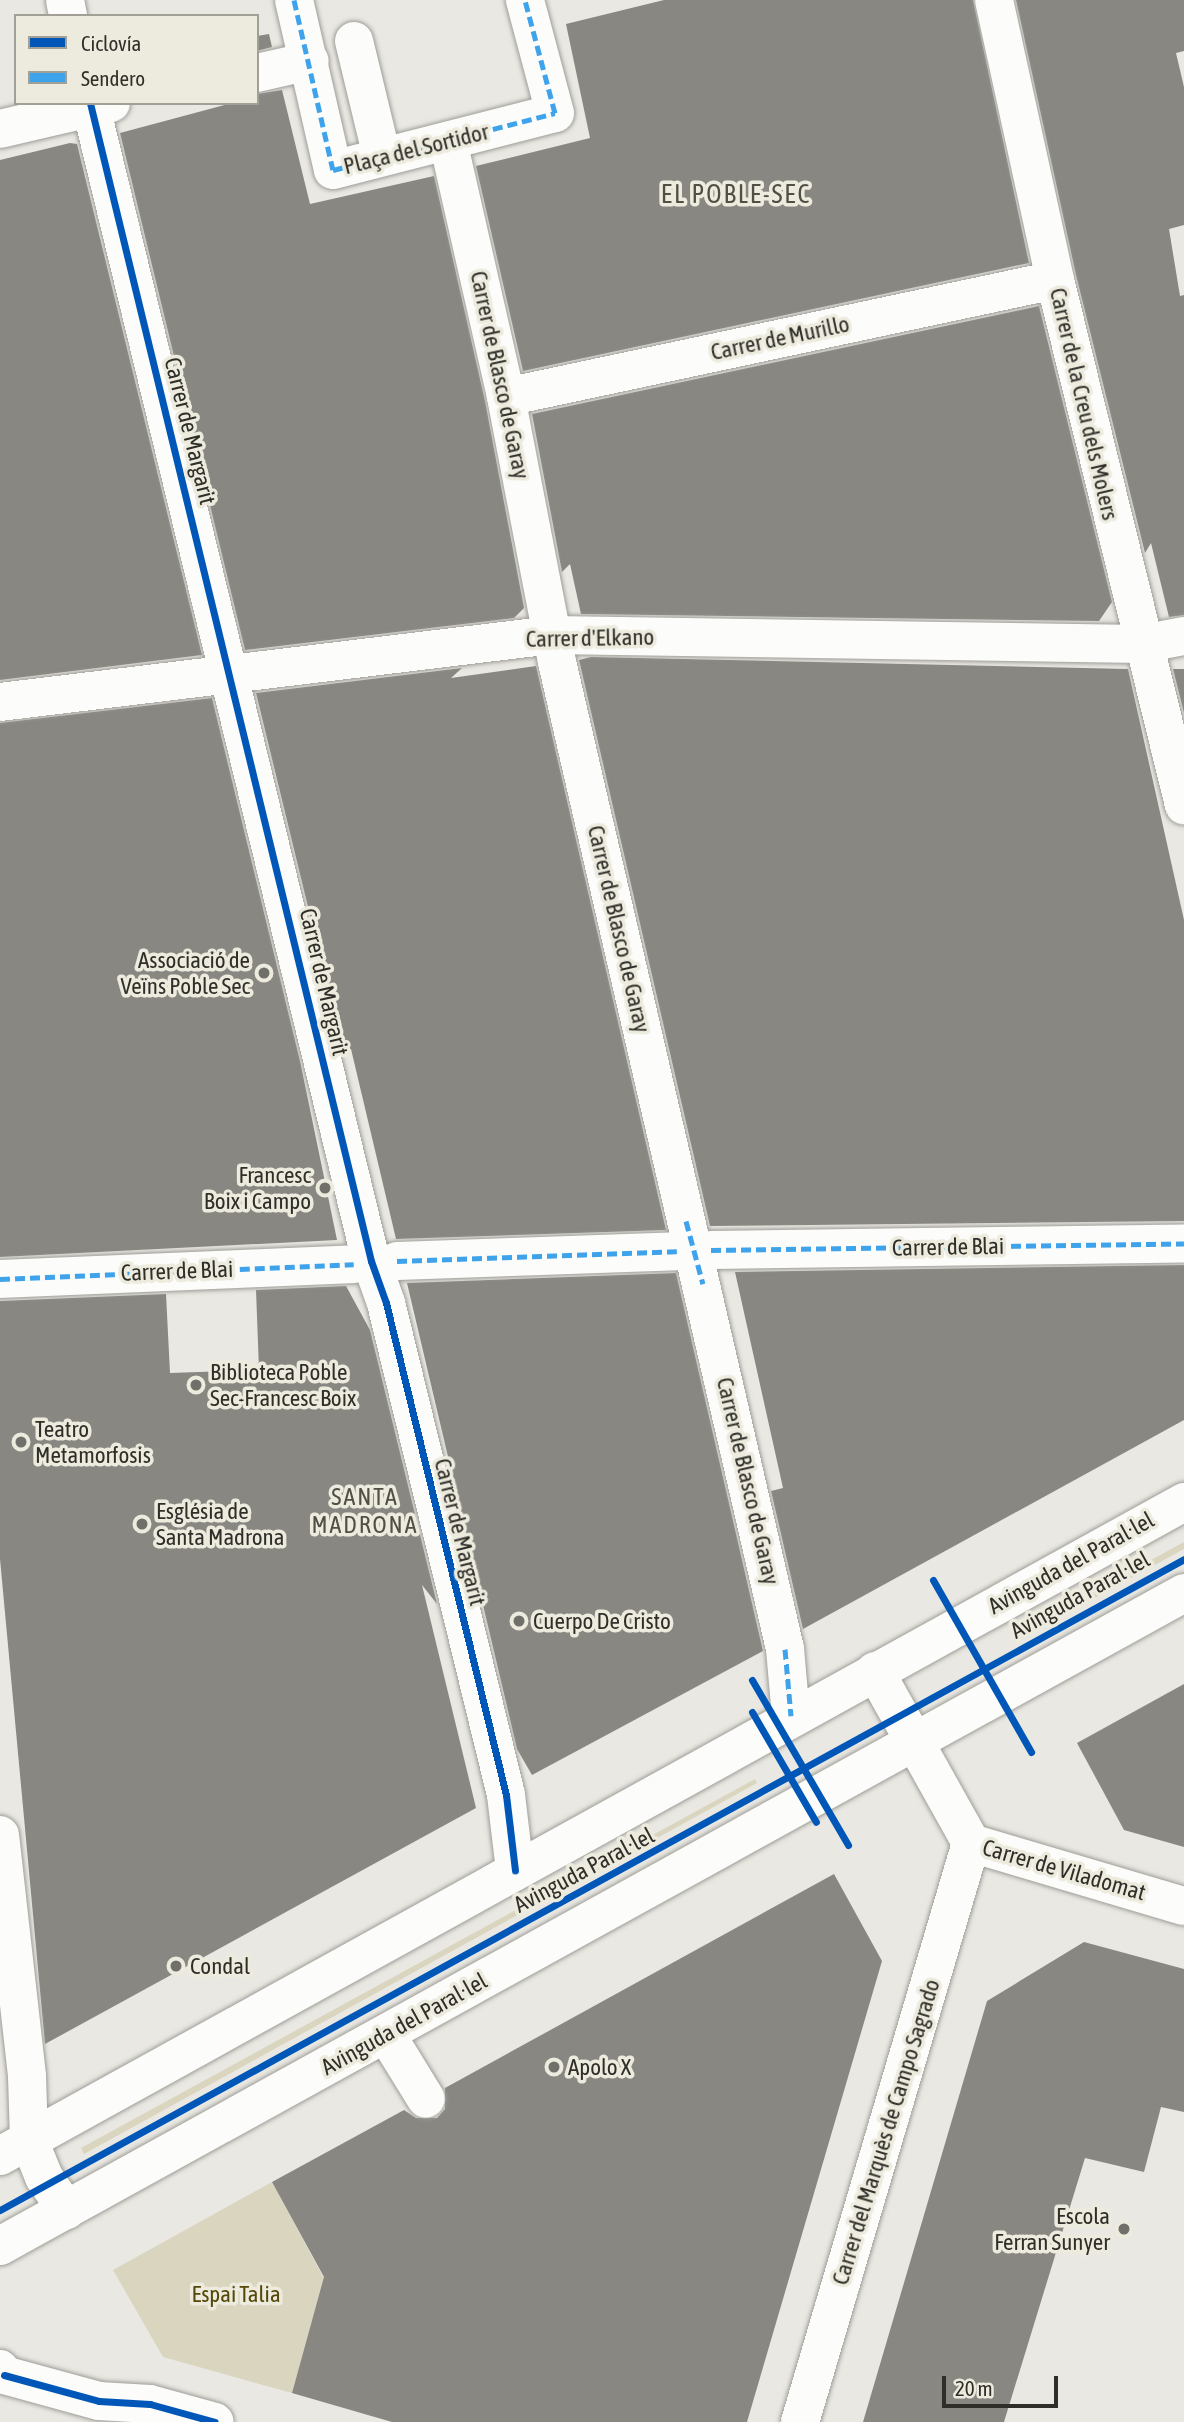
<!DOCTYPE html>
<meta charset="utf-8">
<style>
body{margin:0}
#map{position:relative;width:1184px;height:2422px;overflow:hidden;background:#eae8e2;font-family:"Asap Condensed",sans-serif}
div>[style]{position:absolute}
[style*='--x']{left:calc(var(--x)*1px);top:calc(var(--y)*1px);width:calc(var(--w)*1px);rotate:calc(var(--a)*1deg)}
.green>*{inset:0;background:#dad5be}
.building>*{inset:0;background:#888782}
.roads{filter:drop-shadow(0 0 2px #9e9d98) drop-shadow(0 0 2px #9e9d98)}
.minor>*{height:38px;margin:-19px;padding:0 19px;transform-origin:19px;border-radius:19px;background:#fcfcfb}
.major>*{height:38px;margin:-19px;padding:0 19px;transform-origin:19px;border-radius:19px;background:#fcfcfb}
.quiet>*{height:5px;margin-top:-2.5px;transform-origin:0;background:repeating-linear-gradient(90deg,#3ea3eb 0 10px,transparent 0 15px)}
.cycleway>*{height:7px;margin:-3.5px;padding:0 3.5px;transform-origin:3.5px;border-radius:3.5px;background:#0057b8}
.dots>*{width:19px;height:19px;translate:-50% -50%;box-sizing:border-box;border:4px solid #edebde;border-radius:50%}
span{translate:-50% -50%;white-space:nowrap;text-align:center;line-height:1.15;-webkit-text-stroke:7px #edebde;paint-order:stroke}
.street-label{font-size:23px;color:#2f2e29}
.poi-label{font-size:23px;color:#2f2e29}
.right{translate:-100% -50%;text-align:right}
.left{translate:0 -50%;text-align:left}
.park-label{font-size:23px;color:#544909}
.neighbourhood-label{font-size:24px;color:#514f45;letter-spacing:2px}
.quarter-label{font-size:26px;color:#514f45;letter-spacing:2px}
.legend{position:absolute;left:14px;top:14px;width:245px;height:91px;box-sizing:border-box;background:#edebde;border:2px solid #a19f96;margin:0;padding:9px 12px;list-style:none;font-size:21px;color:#2f2e29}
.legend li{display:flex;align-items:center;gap:14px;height:35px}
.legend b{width:35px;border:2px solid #a19f96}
.scale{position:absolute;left:942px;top:2376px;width:116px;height:32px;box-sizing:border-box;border:4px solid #2f2e29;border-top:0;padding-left:9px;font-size:21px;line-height:24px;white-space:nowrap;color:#2f2e29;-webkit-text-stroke:5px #edebde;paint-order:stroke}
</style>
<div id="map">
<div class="green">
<i style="clip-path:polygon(1184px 1542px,1184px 1549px,1021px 1638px,1018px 1633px)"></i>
<i style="clip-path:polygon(755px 1779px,757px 1783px,84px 2154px,81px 2148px)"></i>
<i style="clip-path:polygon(272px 2182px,336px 2301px,319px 2296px,292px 2393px,163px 2357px,113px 2270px)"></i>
</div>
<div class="building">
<i style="clip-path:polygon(664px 0,973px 0,1029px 263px,523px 371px,476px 166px,590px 138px,566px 24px)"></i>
<i style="clip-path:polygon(1016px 0,1184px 0,1184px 51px,1176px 53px,1184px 87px,1184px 225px,1169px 229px,1180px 296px,1184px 295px,1184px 615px,1169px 617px,1151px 543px,1145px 553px,1076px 275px)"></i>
<i style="clip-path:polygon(269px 34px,272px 47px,257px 51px,257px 36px)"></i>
<i style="clip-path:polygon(282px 90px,310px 204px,434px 176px,485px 401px,524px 608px,514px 618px,245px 650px,120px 133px,232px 103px,257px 103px,257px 94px)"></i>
<i style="clip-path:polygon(70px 143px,77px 144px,202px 655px,0 680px,0 160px)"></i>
<i style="clip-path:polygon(1039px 306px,1112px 602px,1099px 621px,581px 614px,570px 564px,562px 572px,532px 414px)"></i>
<i style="clip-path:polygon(591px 657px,1128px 669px,1184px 920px,1184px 1221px,710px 1226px,579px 660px)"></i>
<i style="clip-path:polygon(536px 666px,666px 1230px,396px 1239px,351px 1049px,343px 1051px,256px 693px,462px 668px,451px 678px)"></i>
<i style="clip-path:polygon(1173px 669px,1184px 669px,1184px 713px)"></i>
<i style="clip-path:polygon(212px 698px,300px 1061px,337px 1240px,0 1257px,0 723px)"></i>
<i style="clip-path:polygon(1184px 1265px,1184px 1420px,803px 1629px,771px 1491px,783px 1488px,735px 1272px)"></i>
<i style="clip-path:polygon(676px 1273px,763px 1651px,532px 1775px,517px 1749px,407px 1283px)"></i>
<i style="clip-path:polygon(346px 1286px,370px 1330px,437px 1604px,422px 1585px,476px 1808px,45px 2044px,0 1559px,0 1301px,166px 1294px,170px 1373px,259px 1370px,256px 1290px)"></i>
<i style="clip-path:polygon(1184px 1684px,1184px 1847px,1124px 1830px,1077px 1743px)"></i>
<i style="clip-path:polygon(834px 1874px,882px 1961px,747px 2422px,392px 2422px,292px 2393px,324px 2277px,272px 2182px,404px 2110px,416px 2118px,437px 2118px,445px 2109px,445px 2088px)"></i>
<i style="clip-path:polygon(1084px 1942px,1184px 1969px,1184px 2112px,1161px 2107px,1144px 2172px,1085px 2158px,1004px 2422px,863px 2422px,987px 2001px)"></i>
</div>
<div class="roads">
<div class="minor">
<i style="--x:65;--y:0;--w:16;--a:79"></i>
<i style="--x:294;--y:0;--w:174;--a:77.1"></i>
<i style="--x:333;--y:170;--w:229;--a:-14.4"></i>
<i style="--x:555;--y:113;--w:117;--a:-104.9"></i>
<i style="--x:994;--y:0;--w:287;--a:77.7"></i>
<i style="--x:1055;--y:280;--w:541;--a:76.2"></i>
<i style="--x:354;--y:41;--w:119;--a:76.4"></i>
<i style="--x:257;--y:73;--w:54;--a:-12.8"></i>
<i style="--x:90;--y:103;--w:1192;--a:76.36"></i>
<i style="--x:371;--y:1261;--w:45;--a:70.3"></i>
<i style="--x:386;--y:1303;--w:506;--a:76.29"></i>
<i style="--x:506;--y:1795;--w:76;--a:83.2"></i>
<i style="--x:0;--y:129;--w:114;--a:-13.2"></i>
<i style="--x:448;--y:141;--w:262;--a:77.2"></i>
<i style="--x:506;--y:397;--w:270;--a:79.1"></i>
<i style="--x:557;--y:662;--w:1013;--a:76.99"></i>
<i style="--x:785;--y:1649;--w:67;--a:84.9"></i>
<i style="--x:506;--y:397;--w:561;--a:-12.03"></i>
<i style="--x:0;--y:702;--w:556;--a:-6.92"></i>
<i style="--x:552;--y:635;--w:590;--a:0.87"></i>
<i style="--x:1142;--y:644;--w:43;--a:-10.8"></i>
<i style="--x:711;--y:1250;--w:473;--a:-0.8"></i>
<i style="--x:397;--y:1261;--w:280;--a:-2"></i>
<i style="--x:0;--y:1279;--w:354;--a:-2.4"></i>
<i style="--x:875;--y:1671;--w:197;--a:60.8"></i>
<i style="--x:971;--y:1843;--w:222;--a:16.5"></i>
<i style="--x:0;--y:1835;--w:243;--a:83.6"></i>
<i style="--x:27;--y:2076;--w:64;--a:88.2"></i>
<i style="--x:29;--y:2140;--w:40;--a:68"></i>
<i style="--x:44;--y:2177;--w:40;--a:56"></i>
<i style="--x:386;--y:2034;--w:76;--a:58.4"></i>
<i style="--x:0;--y:2369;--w:7;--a:56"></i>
<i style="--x:4;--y:2375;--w:98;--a:15.3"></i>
<i style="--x:99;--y:2401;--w:51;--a:3.4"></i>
<i style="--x:150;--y:2404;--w:67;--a:15.5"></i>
<i style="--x:800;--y:2422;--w:604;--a:-73.55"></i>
</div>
<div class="major">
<i style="--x:0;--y:2156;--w:1353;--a:-28.91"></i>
<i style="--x:0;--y:2246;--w:1352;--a:-28.88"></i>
</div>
</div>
<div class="quiet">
<i style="--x:294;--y:0;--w:174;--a:77.1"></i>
<i style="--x:333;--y:170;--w:229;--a:-14.4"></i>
<i style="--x:555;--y:113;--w:117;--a:-104.9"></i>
<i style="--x:686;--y:1221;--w:65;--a:74.9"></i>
<i style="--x:711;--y:1250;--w:473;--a:-0.8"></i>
<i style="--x:397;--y:1261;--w:280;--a:-2"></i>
<i style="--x:0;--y:1279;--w:354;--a:-2.4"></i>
<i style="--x:785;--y:1649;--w:67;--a:84.9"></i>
</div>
<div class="cycleway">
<i style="--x:90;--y:103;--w:1192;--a:76.36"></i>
<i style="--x:371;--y:1261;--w:45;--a:70.3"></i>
<i style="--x:386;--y:1303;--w:506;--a:76.29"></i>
<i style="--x:506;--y:1795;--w:76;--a:83.2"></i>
<i style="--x:933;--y:1580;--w:198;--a:60.3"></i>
<i style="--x:752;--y:1680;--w:191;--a:59.8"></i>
<i style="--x:752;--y:1712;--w:127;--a:59.8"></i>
<i style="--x:0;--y:2210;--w:1351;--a:-28.8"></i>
<i style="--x:4;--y:2375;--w:98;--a:15.3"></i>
<i style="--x:99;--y:2401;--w:51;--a:3.4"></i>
<i style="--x:150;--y:2404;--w:67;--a:15.5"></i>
</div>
<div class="dots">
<i style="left:264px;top:973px;background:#706f6a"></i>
<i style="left:325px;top:1188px;background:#706f6a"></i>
<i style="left:196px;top:1385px;background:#706f6a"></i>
<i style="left:21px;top:1442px;background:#706f6a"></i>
<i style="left:142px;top:1524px;background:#706f6a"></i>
<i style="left:519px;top:1621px;background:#706f6a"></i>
<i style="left:176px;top:1966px;background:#706f6a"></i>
<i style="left:554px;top:2067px;background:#706f6a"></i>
<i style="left:1124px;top:2229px;background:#706f6a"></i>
</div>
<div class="street-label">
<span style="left:416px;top:149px;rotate:-14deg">Plaça del Sortidor</span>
<span style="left:780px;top:338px;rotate:-12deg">Carrer de Murillo</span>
<span style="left:500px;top:375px;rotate:78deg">Carrer de Blasco de Garay</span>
<span style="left:1084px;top:404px;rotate:77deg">Carrer de la Creu dels Molers</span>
<span style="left:190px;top:431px;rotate:76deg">Carrer de Margarit</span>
<span style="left:590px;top:638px;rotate:-1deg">Carrer d'Elkano</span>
<span style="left:619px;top:929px;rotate:77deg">Carrer de Blasco de Garay</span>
<span style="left:324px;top:982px;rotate:77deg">Carrer de Margarit</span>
<span style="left:948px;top:1247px;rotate:-1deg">Carrer de Blai</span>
<span style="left:177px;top:1271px;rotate:-2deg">Carrer de Blai</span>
<span style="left:748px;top:1481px;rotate:77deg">Carrer de Blasco de Garay</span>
<span style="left:460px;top:1532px;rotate:76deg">Carrer de Margarit</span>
<span style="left:1071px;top:1563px;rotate:-29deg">Avinguda del Paral·lel</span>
<span style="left:1080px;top:1595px;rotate:-29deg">Avinguda Paral·lel</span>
<span style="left:584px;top:1870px;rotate:-28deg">Avinguda Paral·lel</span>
<span style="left:1064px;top:1870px;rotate:16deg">Carrer de Viladomat</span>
<span style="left:404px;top:2024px;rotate:-29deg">Avinguda del Paral·lel</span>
<span style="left:886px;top:2132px;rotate:-73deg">Carrer del Marquès de Campo Sagrado</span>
</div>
<div class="poi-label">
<span class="right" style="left:250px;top:973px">Associació de<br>Veïns Poble Sec</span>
<span class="right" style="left:311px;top:1188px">Francesc<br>Boix i Campo</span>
<span class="left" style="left:210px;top:1385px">Biblioteca Poble<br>Sec-Francesc Boix</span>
<span class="left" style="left:35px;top:1442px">Teatro<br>Metamorfosis</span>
<span class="left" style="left:156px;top:1524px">Església de<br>Santa Madrona</span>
<span class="left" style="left:533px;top:1621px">Cuerpo De Cristo</span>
<span class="left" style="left:190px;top:1966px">Condal</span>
<span class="left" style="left:568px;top:2067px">Apolo X</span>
<span class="right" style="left:1110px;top:2229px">Escola<br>Ferran Sunyer</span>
</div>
<div class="park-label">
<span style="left:236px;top:2294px">Espai Talia</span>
</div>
<div class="neighbourhood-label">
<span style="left:365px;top:1511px">SANTA<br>MADRONA</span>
</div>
<div class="quarter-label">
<span style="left:736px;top:195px">EL POBLE-SEC</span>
</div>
<ul class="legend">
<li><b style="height:9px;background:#0057b8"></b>Ciclovía</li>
<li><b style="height:9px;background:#3ea3eb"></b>Sendero</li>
</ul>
<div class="scale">20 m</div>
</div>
